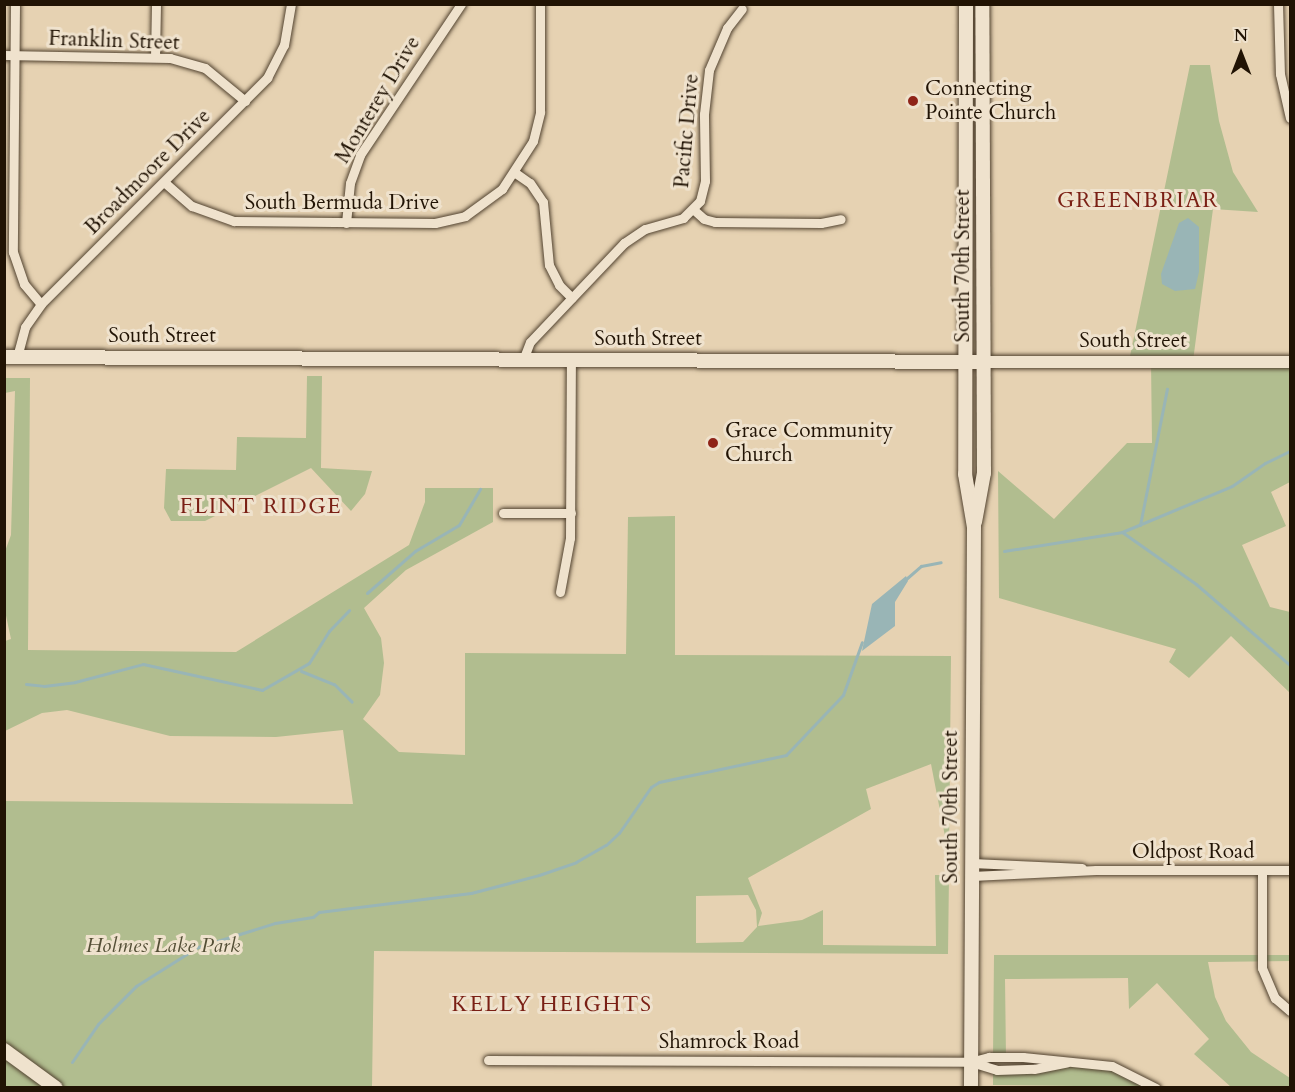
<!DOCTYPE html>
<style>
body{margin:0}
#map{position:relative;width:1295px;height:1092px;overflow:hidden;background:#e6d2b2;font-family:Cardo,serif}
div>[style]{position:absolute}
[style*='--x']{left:calc(var(--x)*1px);top:calc(var(--y)*1px);width:calc(var(--w)*1px);rotate:calc(var(--a)*1deg)}
.green>*{inset:0;background:#b1bd8f}
.water>*{inset:0;background:#99b5b6}
.stream>*{height:3px;margin:-1.5px;padding:0 1.5px;transform-origin:1.5px;border-radius:1.5px;background:#99b5b6}
.roads{filter:drop-shadow(0 0 2px #524330) drop-shadow(0 0 2px #524330)}
.minor>*{height:9px;margin:-4.5px;padding:0 4.5px;transform-origin:4.5px;border-radius:4.5px;background:#efe2cd}
.tertiary>*{height:12px;margin:-6px;padding:0 6px;transform-origin:6px;border-radius:6px;background:#efe2cd}
.secondary>*{height:14px;margin:-7px;padding:0 7px;transform-origin:7px;border-radius:7px;background:#efe2cd}
.dots>*{width:16px;height:16px;translate:-50% -50%;box-sizing:border-box;border:3px solid #efe2cd;border-radius:50%}
span{translate:-50% -50%;white-space:nowrap;text-align:center;line-height:1.15;-webkit-text-stroke:6px #efe2cd;paint-order:stroke}
.street-label{font-size:21px;color:#211304}
.poi-label{font-size:21px;color:#211304}
.left{translate:0 -50%;text-align:left}
.park-label{font-size:21px;color:#534e35;font-style:italic}
.neighbourhood-label{font-size:22px;color:#7a1f14;letter-spacing:1.5px}
.frame{position:absolute;inset:0;border:6px solid #211304;pointer-events:none}
.north{position:absolute;left:1211px;top:24px;width:60px;height:60px;-webkit-text-stroke:4px #efe2cd;paint-order:stroke;rotate:0deg;font-size:16px;font-weight:700;line-height:24px;text-align:center;color:#211304}
.north::after{content:'';display:block;margin:auto;width:21px;height:27px;background:#211304;clip-path:polygon(50% 0,100% 100%,50% 72%,0 100%)}
</style>
<div id="map">
<div class="green">
<i style="clip-path:polygon(1190px 65px,1210px 65px,1219px 121px,1233px 172px,1258px 212px,1213px 209px,1193px 361px,1290px 362px,1290px 482px,1271px 492px,1286px 526px,1242px 545px,1270px 607px,1290px 612px,1290px 693px,1231px 636px,1189px 678px,1169px 662px,1176px 649px,999px 598px,998px 471px,1054px 519px,1127px 443px,1152px 443px,1151px 362px,1129px 361px)"></i>
<i style="clip-path:polygon(307px 376px,322px 376px,321px 468px,372px 471px,365px 494px,351px 511px,311px 468px,205px 521px,171px 521px,164px 508px,166px 469px,236px 470px,237px 437px,306px 438px)"></i>
<i style="clip-path:polygon(evenodd,5px 378px,30px 378px,28px 650px,236px 652px,409px 545px,425px 502px,425px 488px,493px 488px,493px 522px,406px 570px,364px 608px,381px 638px,384px 663px,380px 695px,363px 719px,399px 752px,465px 755px,465px 653px,626px 654px,628px 517px,675px 516px,675px 655px,951px 656px,949px 857px,931px 764px,866px 789px,871px 809px,748px 878px,762px 913px,758px 926px,802px 920px,823px 910px,823px 945px,936px 946px,935px 875px,949px 875px,948px 954px,374px 951px,372px 1087px,5px 1087px,4px 801px,353px 804px,343px 730px,276px 737px,170px 736px,67px 710px,42px 713px,5px 731px,5px 641px,11px 639px,5px 611px,4px 554px,11px 535px,15px 391px,5px 393px,5px 378px,748px 895px,756px 910px,757px 927px,743px 942px,696px 943px,696px 896px,748px 895px)"></i>
<i style="clip-path:polygon(994px 955px,1290px 955px,1290px 961px,1208px 962px,1215px 997px,1226px 1021px,1251px 1052px,1290px 1078px,1290px 1087px,1231px 1087px,1194px 1054px,1209px 1039px,1157px 983px,1129px 1009px,1128px 978px,1005px 979px,1006px 1057px,993px 1057px)"></i>
<i style="clip-path:polygon(1096px 1064px,1156px 1087px,993px 1085px,993px 1069px)"></i>
</div>
<div class="water">
<i style="clip-path:polygon(1188px 218px,1199px 227px,1199px 272px,1195px 289px,1175px 291px,1162px 284px,1161px 274px,1179px 223px)"></i>
<i style="clip-path:polygon(906px 576px,908px 581px,895px 602px,895px 626px,862px 651px,872px 604px)"></i>
</div>
<div class="stream">
<i style="--x:1140;--y:525;--w:139;--a:-78.8"></i>
<i style="--x:1122;--y:532;--w:90;--a:35.1"></i>
<i style="--x:1196;--y:584;--w:124;--a:40.8"></i>
<i style="--x:1004;--y:551;--w:120;--a:-9.1"></i>
<i style="--x:1122;--y:532;--w:119;--a:-22.7"></i>
<i style="--x:1232;--y:486;--w:40;--a:-34.9"></i>
<i style="--x:1265;--y:463;--w:28;--a:-26"></i>
<i style="--x:906;--y:579;--w:20;--a:-41"></i>
<i style="--x:921;--y:566;--w:20;--a:-11"></i>
<i style="--x:367;--y:593;--w:64;--a:-41.2"></i>
<i style="--x:415;--y:551;--w:51;--a:-30.6"></i>
<i style="--x:459;--y:525;--w:42;--a:-59.7"></i>
<i style="--x:301;--y:671;--w:35;--a:22"></i>
<i style="--x:334;--y:684;--w:25;--a:45"></i>
<i style="--x:26;--y:684;--w:18;--a:6"></i>
<i style="--x:44;--y:686;--w:31;--a:-7"></i>
<i style="--x:75;--y:682;--w:70;--a:-14.8"></i>
<i style="--x:143;--y:664;--w:122;--a:12.3"></i>
<i style="--x:262;--y:690;--w:54;--a:-29.9"></i>
<i style="--x:309;--y:663;--w:38;--a:-58"></i>
<i style="--x:329;--y:631;--w:29;--a:-46"></i>
<i style="--x:72;--y:1062;--w:46;--a:-55.6"></i>
<i style="--x:98;--y:1024;--w:54;--a:-45"></i>
<i style="--x:136;--y:986;--w:73;--a:-32.2"></i>
<i style="--x:198;--y:947;--w:81;--a:-17.3"></i>
<i style="--x:275;--y:923;--w:38;--a:-9"></i>
<i style="--x:313;--y:917;--w:8;--a:-40"></i>
<i style="--x:319;--y:912;--w:153;--a:-7.1"></i>
<i style="--x:471;--y:893;--w:70;--a:-14.8"></i>
<i style="--x:539;--y:875;--w:39;--a:-19"></i>
<i style="--x:576;--y:862;--w:34;--a:-30"></i>
<i style="--x:606;--y:845;--w:18;--a:-43"></i>
<i style="--x:619;--y:833;--w:56;--a:-55.2"></i>
<i style="--x:651;--y:787;--w:9;--a:-32"></i>
<i style="--x:659;--y:782;--w:130;--a:-12"></i>
<i style="--x:786;--y:755;--w:83;--a:-46.5"></i>
<i style="--x:843;--y:695;--w:56;--a:-70.3"></i>
</div>
<div class="roads">
<div class="minor">
<i style="--x:15;--y:4;--w:248;--a:90.5"></i>
<i style="--x:13;--y:252;--w:34;--a:71"></i>
<i style="--x:24;--y:284;--w:26;--a:50"></i>
<i style="--x:1278;--y:4;--w:70;--a:88.4"></i>
<i style="--x:1280;--y:74;--w:45;--a:77.2"></i>
<i style="--x:4;--y:55;--w:166;--a:1"></i>
<i style="--x:170;--y:58;--w:36;--a:16"></i>
<i style="--x:205;--y:68;--w:52;--a:39.5"></i>
<i style="--x:155;--y:57;--w:53;--a:-88.9"></i>
<i style="--x:514;--y:172;--w:19;--a:35"></i>
<i style="--x:530;--y:183;--w:23;--a:56"></i>
<i style="--x:543;--y:202;--w:63;--a:84.6"></i>
<i style="--x:549;--y:265;--w:22;--a:63"></i>
<i style="--x:559;--y:285;--w:18;--a:45"></i>
<i style="--x:164;--y:182;--w:37;--a:41"></i>
<i style="--x:192;--y:206;--w:45;--a:19.7"></i>
<i style="--x:234;--y:221;--w:201;--a:0.6"></i>
<i style="--x:435;--y:223;--w:31;--a:-13"></i>
<i style="--x:465;--y:216;--w:46;--a:-36.1"></i>
<i style="--x:502;--y:189;--w:57;--a:-57.1"></i>
<i style="--x:533;--y:141;--w:30;--a:-76"></i>
<i style="--x:540;--y:112;--w:108;--a:-90"></i>
<i style="--x:694;--y:210;--w:13;--a:42"></i>
<i style="--x:704;--y:219;--w:11;--a:15"></i>
<i style="--x:715;--y:222;--w:106;--a:0.5"></i>
<i style="--x:821;--y:223;--w:20;--a:-11"></i>
<i style="--x:346;--y:223;--w:40;--a:-84.3"></i>
<i style="--x:350;--y:183;--w:30;--a:-70"></i>
<i style="--x:360;--y:155;--w:182;--a:-56.2"></i>
<i style="--x:17;--y:357;--w:31;--a:-75"></i>
<i style="--x:25;--y:327;--w:28;--a:-55"></i>
<i style="--x:41;--y:304;--w:320;--a:-45"></i>
<i style="--x:267;--y:78;--w:37;--a:-63"></i>
<i style="--x:284;--y:45;--w:42;--a:-80.3"></i>
<i style="--x:523;--y:360;--w:19;--a:-69"></i>
<i style="--x:530;--y:342;--w:137;--a:-46.5"></i>
<i style="--x:624;--y:243;--w:25;--a:-34"></i>
<i style="--x:645;--y:229;--w:40;--a:-16"></i>
<i style="--x:683;--y:218;--w:24;--a:-45"></i>
<i style="--x:700;--y:201;--w:21;--a:-76"></i>
<i style="--x:705;--y:181;--w:67;--a:-90.9"></i>
<i style="--x:704;--y:114;--w:44;--a:-83.5"></i>
<i style="--x:709;--y:70;--w:46;--a:-66.8"></i>
<i style="--x:727;--y:28;--w:24;--a:-52"></i>
<i style="--x:503;--y:513;--w:68;--a:0"></i>
<i style="--x:560;--y:592;--w:55;--a:-79.5"></i>
<i style="--x:570;--y:538;--w:178;--a:-89.7"></i>
<i style="--x:972;--y:863;--w:110;--a:2.6"></i>
<i style="--x:1262;--y:870;--w:98;--a:90"></i>
<i style="--x:1262;--y:968;--w:33;--a:67"></i>
<i style="--x:1275;--y:998;--w:20;--a:41"></i>
<i style="--x:972;--y:876;--w:124;--a:-2.8"></i>
<i style="--x:1096;--y:870;--w:194;--a:0"></i>
<i style="--x:488;--y:1060;--w:482;--a:0.2"></i>
<i style="--x:970;--y:1062;--w:20;--a:-15"></i>
<i style="--x:989;--y:1057;--w:34;--a:0"></i>
<i style="--x:1023;--y:1057;--w:89;--a:5.8"></i>
<i style="--x:1112;--y:1066;--w:49;--a:26.6"></i>
<i style="--x:971;--y:1062;--w:27;--a:17"></i>
<i style="--x:997;--y:1070;--w:37;--a:-2"></i>
<i style="--x:1034;--y:1069;--w:33;--a:-11"></i>
</div>
<div class="tertiary">
<i style="--x:984;--y:362;--w:306;--a:0"></i>
</div>
<div class="secondary">
<i style="--x:966;--y:4;--w:470;--a:90.1"></i>
<i style="--x:965;--y:474;--w:54;--a:80.4"></i>
<i style="--x:974;--y:527;--w:561;--a:90.31"></i>
<i style="--x:4;--y:357;--w:980;--a:0.29"></i>
<i style="--x:975;--y:522;--w:50;--a:-79.6"></i>
<i style="--x:984;--y:473;--w:469;--a:-90.2"></i>
<i style="--x:4;--y:1050;--w:64;--a:36.2"></i>
</div>
</div>
<div class="dots">
<i style="left:913px;top:101px;background:#8f2418"></i>
<i style="left:713px;top:443px;background:#8f2418"></i>
</div>
<div class="street-label">
<span style="left:114px;top:41px;rotate:2deg">Franklin Street</span>
<span style="left:378px;top:100px;rotate:-59deg">Monterey Drive</span>
<span style="left:687px;top:131px;rotate:-85deg">Pacific Drive</span>
<span style="left:148px;top:172px;rotate:-45deg">Broadmoore Drive</span>
<span style="left:342px;top:203px">South Bermuda Drive</span>
<span style="left:963px;top:266px;rotate:-90deg">South 70th Street</span>
<span style="left:162px;top:336px">South Street</span>
<span style="left:648px;top:339px">South Street</span>
<span style="left:1133px;top:341px">South Street</span>
<span style="left:951px;top:807px;rotate:-90deg">South 70th Street</span>
<span style="left:1193px;top:852px">Oldpost Road</span>
<span style="left:729px;top:1042px">Shamrock Road</span>
</div>
<div class="poi-label">
<span class="left" style="left:925px;top:101px">Connecting<br>Pointe Church</span>
<span class="left" style="left:725px;top:443px">Grace Community<br>Church</span>
</div>
<div class="park-label">
<span style="left:163px;top:946px">Holmes Lake Park</span>
</div>
<div class="neighbourhood-label">
<span style="left:1138px;top:201px">GREENBRIAR</span>
<span style="left:261px;top:507px">FLINT RIDGE</span>
<span style="left:552px;top:1005px">KELLY HEIGHTS</span>
</div>
<div class="frame"></div>
<div class="north">N</div>
</div>
